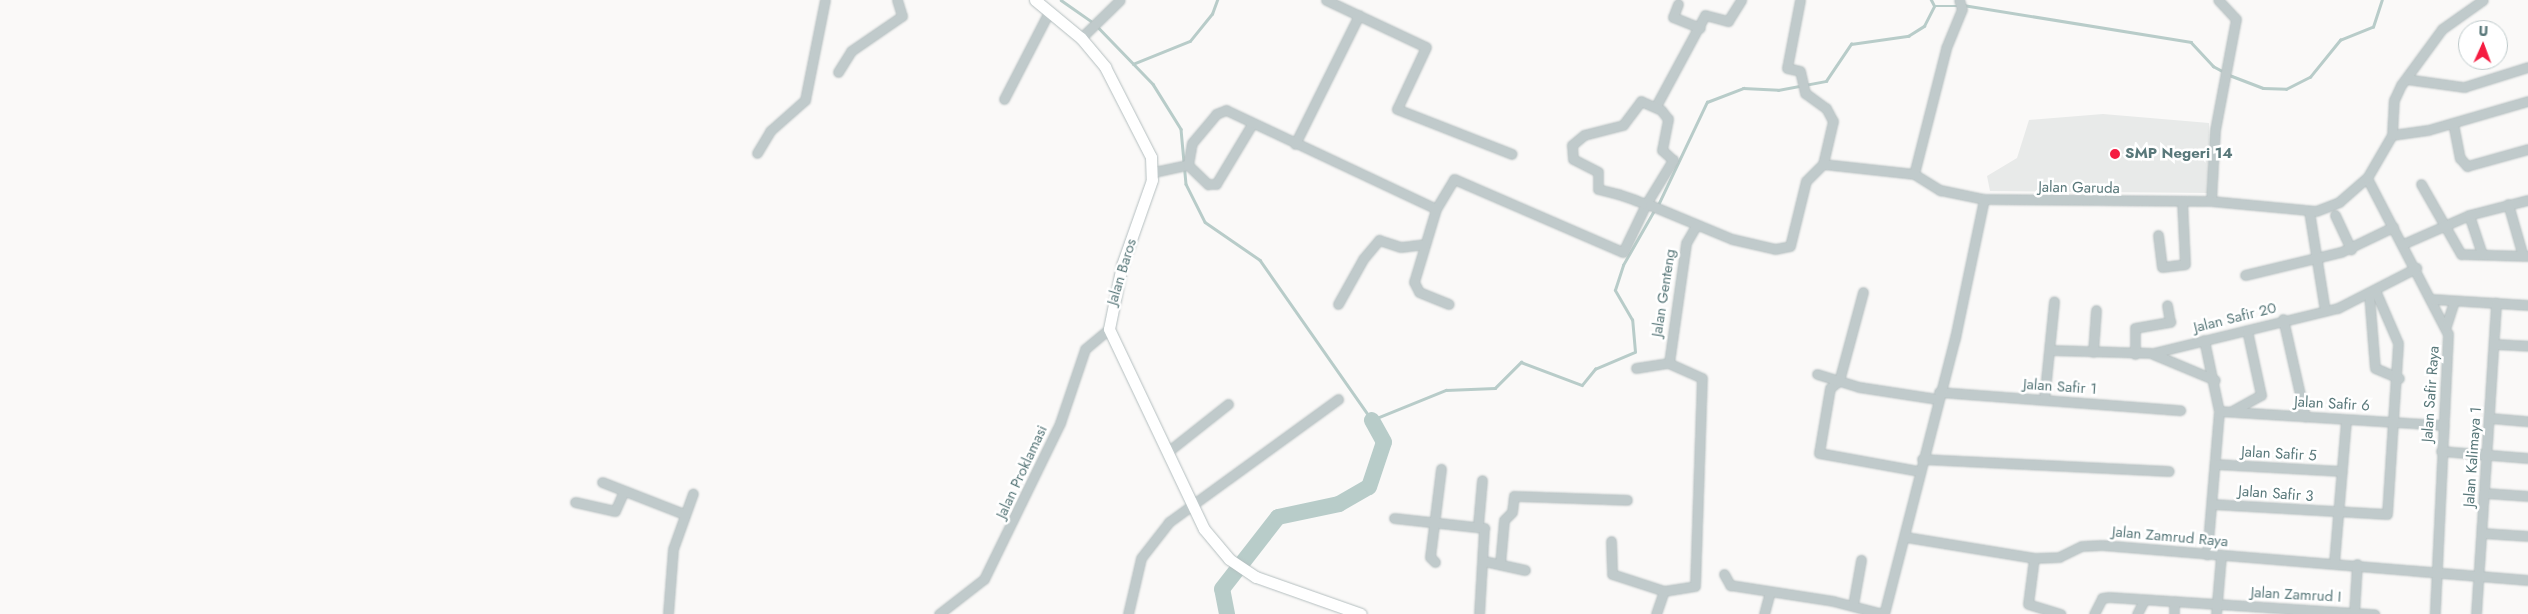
<!DOCTYPE html>
<style>
body{margin:0}
#map{position:relative;width:2528px;height:614px;overflow:hidden;background:#faf9f8;font-family:Jost,sans-serif}
div>[style]{position:absolute}
[style*='--x']{left:calc(var(--x)*1px);top:calc(var(--y)*1px);width:calc(var(--w)*1px);rotate:calc(var(--a)*1deg)}
.built>*{inset:0;background:#e8eae9}
.stream>*{height:2.5px;margin:-1.25px;padding:0 1.25px;transform-origin:1.25px;border-radius:1.25px;background:#b8ccc9}
.river>*{height:16px;margin:-8px;padding:0 8px;transform-origin:8px;border-radius:8px;background:#b8ccc9}
.roads{filter:drop-shadow(0 0 1px #b4bebf) drop-shadow(0 0 1px #b4bebf)}
.minor>*{height:9px;margin:-4.5px;padding:0 4.5px;transform-origin:4.5px;border-radius:4.5px;background:#c0cacb}
.major>*{height:11px;margin:-5.5px;padding:0 5.5px;transform-origin:5.5px;border-radius:5.5px;background:#fff}
.dots>*{width:14px;height:14px;translate:-50% -50%;box-sizing:border-box;border:2px solid #fff;border-radius:50%}
span{translate:-50% -50%;white-space:nowrap;text-align:center;line-height:1.15;-webkit-text-stroke:5px #fff;paint-order:stroke}
.poi-label{font-size:15px;color:#59787a;font-weight:700}
.left{translate:0 -50%;text-align:left}
.street-label{font-size:15px;color:#59787a}
.north{position:absolute;left:2458px;top:20px;width:50px;height:50px;box-sizing:border-box;background:#fff;border:1px solid #bdc9ca;border-radius:50%;rotate:2deg;font-size:14px;font-weight:700;line-height:20px;text-align:center;color:#59787a}
.north::after{content:'';display:block;margin:auto;width:18px;height:22px;background:#f51d41;clip-path:polygon(50% 0,100% 100%,50% 72%,0 100%)}
</style>
<div id="map">
<div class="built">
<i style="clip-path:polygon(2103px 114px,2209px 123px,2209px 193px,1990px 191px,1987px 176px,2017px 158px,2029px 120px)"></i>
</div>
<div class="stream">
<i style="--x:1061;--y:0;--w:39;--a:35"></i>
<i style="--x:1963;--y:5;--w:231;--a:9.2"></i>
<i style="--x:2191;--y:42;--w:33;--a:47"></i>
<i style="--x:2213;--y:66;--w:21;--a:28"></i>
<i style="--x:2232;--y:76;--w:33;--a:21"></i>
<i style="--x:2263;--y:88;--w:23;--a:2"></i>
<i style="--x:2286;--y:89;--w:27;--a:-27"></i>
<i style="--x:2310;--y:77;--w:48;--a:-51"></i>
<i style="--x:2340;--y:40;--w:35;--a:-22"></i>
<i style="--x:2373;--y:27;--w:28;--a:-72"></i>
<i style="--x:1934;--y:6;--w:24;--a:0"></i>
<i style="--x:1097;--y:26;--w:81;--a:46"></i>
<i style="--x:1153;--y:84;--w:53;--a:58.1"></i>
<i style="--x:1181;--y:129;--w:55;--a:84.8"></i>
<i style="--x:1186;--y:184;--w:42;--a:63.4"></i>
<i style="--x:1205;--y:222;--w:67;--a:34.6"></i>
<i style="--x:1260;--y:260;--w:195;--a:55"></i>
<i style="--x:1372;--y:420;--w:80;--a:-22.1"></i>
<i style="--x:1446;--y:390;--w:49;--a:-2.3"></i>
<i style="--x:1495;--y:388;--w:37;--a:-45"></i>
<i style="--x:1521;--y:362;--w:65;--a:20.7"></i>
<i style="--x:1582;--y:385;--w:21;--a:-51"></i>
<i style="--x:1595;--y:369;--w:43;--a:-23"></i>
<i style="--x:1635;--y:352;--w:32;--a:-95"></i>
<i style="--x:1632;--y:320;--w:34;--a:-120"></i>
<i style="--x:1615;--y:290;--w:26;--a:-72"></i>
<i style="--x:1623;--y:265;--w:64;--a:-60.3"></i>
<i style="--x:1133;--y:64;--w:61;--a:-22"></i>
<i style="--x:1190;--y:41;--w:35;--a:-51"></i>
<i style="--x:1212;--y:14;--w:15;--a:-70"></i>
<i style="--x:1658;--y:205;--w:114;--a:-64.6"></i>
<i style="--x:1707;--y:102;--w:39;--a:-21"></i>
<i style="--x:1743;--y:88;--w:35;--a:3"></i>
<i style="--x:1778;--y:90;--w:49;--a:-10.6"></i>
<i style="--x:1826;--y:81;--w:45;--a:-56"></i>
<i style="--x:1851;--y:44;--w:58;--a:-8"></i>
<i style="--x:1908;--y:36;--w:19;--a:-32"></i>
<i style="--x:1924;--y:26;--w:22;--a:-63"></i>
<i style="--x:1934;--y:6;--w:7;--a:-117"></i>
</div>
<div class="river">
<i style="--x:1227;--y:614;--w:25;--a:-101"></i>
<i style="--x:1222;--y:589;--w:91;--a:-52.1"></i>
<i style="--x:1278;--y:517;--w:62;--a:-12"></i>
<i style="--x:1339;--y:504;--w:34;--a:-30"></i>
<i style="--x:1369;--y:487;--w:47;--a:-71.6"></i>
<i style="--x:1384;--y:442;--w:25;--a:-119"></i>
</div>
<div class="roads">
<div class="minor">
<i style="--x:1326;--y:0;--w:110;--a:25.2"></i>
<i style="--x:1426;--y:47;--w:68;--a:115.1"></i>
<i style="--x:1397;--y:109;--w:123;--a:21.4"></i>
<i style="--x:1800;--y:0;--w:69;--a:100.8"></i>
<i style="--x:1787;--y:68;--w:13;--a:13"></i>
<i style="--x:1800;--y:71;--w:23;--a:77"></i>
<i style="--x:1805;--y:93;--w:26;--a:36"></i>
<i style="--x:1826;--y:108;--w:15;--a:62"></i>
<i style="--x:1833;--y:121;--w:44;--a:103.1"></i>
<i style="--x:1678;--y:4;--w:14;--a:111"></i>
<i style="--x:1673;--y:17;--w:29;--a:22"></i>
<i style="--x:1081;--y:38;--w:54;--a:-44.3"></i>
<i style="--x:838;--y:72;--w:25;--a:-58"></i>
<i style="--x:851;--y:51;--w:62;--a:-34.5"></i>
<i style="--x:902;--y:16;--w:17;--a:-107"></i>
<i style="--x:2406;--y:79;--w:59;--a:7.9"></i>
<i style="--x:2464;--y:87;--w:67;--a:-17.4"></i>
<i style="--x:1004;--y:99;--w:98;--a:-62.7"></i>
<i style="--x:1656;--y:106;--w:103;--a:-61.7"></i>
<i style="--x:1705;--y:15;--w:24;--a:15"></i>
<i style="--x:1728;--y:21;--w:25;--a:-58"></i>
<i style="--x:2453;--y:123;--w:36;--a:79"></i>
<i style="--x:2460;--y:158;--w:11;--a:49"></i>
<i style="--x:2467;--y:166;--w:63;--a:-15.6"></i>
<i style="--x:2392;--y:135;--w:36;--a:-8"></i>
<i style="--x:2428;--y:130;--w:104;--a:-16.2"></i>
<i style="--x:1295;--y:144;--w:144;--a:-63.6"></i>
<i style="--x:757;--y:153;--w:26;--a:-59"></i>
<i style="--x:770;--y:131;--w:47;--a:-41.5"></i>
<i style="--x:805;--y:100;--w:102;--a:-78.7"></i>
<i style="--x:1188;--y:165;--w:28;--a:44"></i>
<i style="--x:1208;--y:184;--w:8;--a:0"></i>
<i style="--x:1216;--y:184;--w:70;--a:-59"></i>
<i style="--x:1154;--y:172;--w:35;--a:-12"></i>
<i style="--x:1188;--y:165;--w:22;--a:-80"></i>
<i style="--x:1192;--y:143;--w:38;--a:-50"></i>
<i style="--x:1216;--y:114;--w:11;--a:-22"></i>
<i style="--x:1226;--y:110;--w:232;--a:25.2"></i>
<i style="--x:1436;--y:209;--w:76;--a:106.8"></i>
<i style="--x:1414;--y:282;--w:11;--a:63"></i>
<i style="--x:1419;--y:292;--w:32;--a:22"></i>
<i style="--x:1914;--y:174;--w:130;--a:-75.7"></i>
<i style="--x:1946;--y:48;--w:42;--a:-67.7"></i>
<i style="--x:1962;--y:9;--w:9;--a:-108"></i>
<i style="--x:2367;--y:178;--w:176;--a:62.6"></i>
<i style="--x:2448;--y:334;--w:280;--a:92.7"></i>
<i style="--x:2421;--y:184;--w:81;--a:60.3"></i>
<i style="--x:2461;--y:254;--w:67;--a:1.7"></i>
<i style="--x:2211;--y:201;--w:71;--a:-86.8"></i>
<i style="--x:2215;--y:130;--w:113;--a:-79.3"></i>
<i style="--x:2236;--y:19;--w:26;--a:-133"></i>
<i style="--x:2508;--y:204;--w:54;--a:73.9"></i>
<i style="--x:1436;--y:209;--w:35;--a:-59"></i>
<i style="--x:1454;--y:179;--w:184;--a:23.4"></i>
<i style="--x:1623;--y:252;--w:53;--a:-64.4"></i>
<i style="--x:1646;--y:204;--w:52;--a:-58.5"></i>
<i style="--x:1673;--y:160;--w:15;--a:-138"></i>
<i style="--x:1662;--y:150;--w:32;--a:-79"></i>
<i style="--x:1668;--y:119;--w:11;--a:-128"></i>
<i style="--x:1661;--y:110;--w:22;--a:-156"></i>
<i style="--x:1641;--y:101;--w:30;--a:127"></i>
<i style="--x:1623;--y:125;--w:40;--a:165.6"></i>
<i style="--x:1584;--y:135;--w:16;--a:140"></i>
<i style="--x:1572;--y:145;--w:14;--a:86"></i>
<i style="--x:1573;--y:159;--w:28;--a:27"></i>
<i style="--x:1598;--y:172;--w:17;--a:90"></i>
<i style="--x:1598;--y:189;--w:21;--a:14"></i>
<i style="--x:1618;--y:194;--w:18;--a:19"></i>
<i style="--x:1635;--y:200;--w:12;--a:20"></i>
<i style="--x:1646;--y:204;--w:4;--a:14"></i>
<i style="--x:1650;--y:205;--w:89;--a:22.5"></i>
<i style="--x:1732;--y:239;--w:44;--a:13.1"></i>
<i style="--x:1775;--y:249;--w:15;--a:-11"></i>
<i style="--x:1790;--y:246;--w:67;--a:-76.2"></i>
<i style="--x:1806;--y:181;--w:24;--a:-45"></i>
<i style="--x:1823;--y:164;--w:92;--a:6.3"></i>
<i style="--x:1914;--y:174;--w:31;--a:32"></i>
<i style="--x:1940;--y:190;--w:45;--a:11.6"></i>
<i style="--x:1984;--y:199;--w:227;--a:0.5"></i>
<i style="--x:2211;--y:201;--w:105;--a:5.4"></i>
<i style="--x:2316;--y:211;--w:25;--a:-21"></i>
<i style="--x:2339;--y:202;--w:37;--a:-41"></i>
<i style="--x:2367;--y:178;--w:50;--a:-59.8"></i>
<i style="--x:2392;--y:135;--w:35;--a:-87"></i>
<i style="--x:2394;--y:100;--w:17;--a:-65"></i>
<i style="--x:2401;--y:85;--w:69;--a:-53.8"></i>
<i style="--x:2442;--y:29;--w:50;--a:-35.3"></i>
<i style="--x:2309;--y:211;--w:101;--a:80.9"></i>
<i style="--x:2335;--y:215;--w:38;--a:65"></i>
<i style="--x:2469;--y:215;--w:41;--a:71.6"></i>
<i style="--x:2158;--y:235;--w:32;--a:83"></i>
<i style="--x:2162;--y:267;--w:23;--a:-7"></i>
<i style="--x:2185;--y:264;--w:63;--a:-92.7"></i>
<i style="--x:2403;--y:244;--w:72;--a:-23.7"></i>
<i style="--x:2469;--y:215;--w:61;--a:-14.3"></i>
<i style="--x:2245;--y:275;--w:99;--a:-13.5"></i>
<i style="--x:2341;--y:252;--w:58;--a:-25.7"></i>
<i style="--x:1863;--y:292;--w:92;--a:105.1"></i>
<i style="--x:1839;--y:381;--w:11;--a:142"></i>
<i style="--x:1830;--y:388;--w:66;--a:99.6"></i>
<i style="--x:1819;--y:453;--w:102;--a:10.2"></i>
<i style="--x:2369;--y:294;--w:74;--a:85.4"></i>
<i style="--x:2375;--y:368;--w:26;--a:23"></i>
<i style="--x:2432;--y:299;--w:96;--a:3.6"></i>
<i style="--x:1338;--y:304;--w:51;--a:-60.9"></i>
<i style="--x:1363;--y:259;--w:25;--a:-50"></i>
<i style="--x:1379;--y:240;--w:23;--a:18"></i>
<i style="--x:1401;--y:247;--w:23;--a:-7"></i>
<i style="--x:2283;--y:319;--w:100;--a:77.3"></i>
<i style="--x:2446;--y:326;--w:26;--a:-72"></i>
<i style="--x:2204;--y:340;--w:73;--a:78.1"></i>
<i style="--x:2219;--y:411;--w:144;--a:94.8"></i>
<i style="--x:2495;--y:344;--w:33;--a:3"></i>
<i style="--x:2051;--y:350;--w:102;--a:1.7"></i>
<i style="--x:2153;--y:353;--w:190;--a:-13.7"></i>
<i style="--x:2338;--y:308;--w:88;--a:-27.1"></i>
<i style="--x:2093;--y:352;--w:42;--a:-85.9"></i>
<i style="--x:2135;--y:354;--w:26;--a:-90"></i>
<i style="--x:2135;--y:328;--w:36;--a:-10"></i>
<i style="--x:2170;--y:322;--w:17;--a:-100"></i>
<i style="--x:2153;--y:354;--w:67;--a:22.8"></i>
<i style="--x:1669;--y:363;--w:121;--a:-81.9"></i>
<i style="--x:1686;--y:243;--w:20;--a:-60"></i>
<i style="--x:1636;--y:368;--w:33;--a:-9"></i>
<i style="--x:1817;--y:374;--w:44;--a:17.2"></i>
<i style="--x:1859;--y:387;--w:79;--a:8.7"></i>
<i style="--x:1939;--y:392;--w:242;--a:4.3"></i>
<i style="--x:2044;--y:400;--w:99;--a:-84.2"></i>
<i style="--x:2219;--y:411;--w:225;--a:3.6"></i>
<i style="--x:2232;--y:411;--w:33;--a:-29"></i>
<i style="--x:2261;--y:395;--w:66;--a:-102.2"></i>
<i style="--x:2490;--y:418;--w:38;--a:5"></i>
<i style="--x:1170;--y:450;--w:74;--a:-38.4"></i>
<i style="--x:2441;--y:451;--w:87;--a:4.6"></i>
<i style="--x:1922;--y:459;--w:247;--a:2.8"></i>
<i style="--x:2215;--y:464;--w:127;--a:3.2"></i>
<i style="--x:602;--y:482;--w:88;--a:21.3"></i>
<i style="--x:2485;--y:493;--w:43;--a:4"></i>
<i style="--x:575;--y:502;--w:41;--a:12.7"></i>
<i style="--x:615;--y:511;--w:22;--a:-66"></i>
<i style="--x:2212;--y:504;--w:175;--a:3.3"></i>
<i style="--x:2387;--y:514;--w:171;--a:-86.3"></i>
<i style="--x:2398;--y:343;--w:58;--a:-113.5"></i>
<i style="--x:1394;--y:518;--w:91;--a:6.3"></i>
<i style="--x:1484;--y:528;--w:86;--a:93.3"></i>
<i style="--x:1478;--y:525;--w:45;--a:-84.9"></i>
<i style="--x:2482;--y:533;--w:46;--a:3.7"></i>
<i style="--x:1906;--y:537;--w:130;--a:9.3"></i>
<i style="--x:2034;--y:558;--w:25;--a:-2"></i>
<i style="--x:2059;--y:557;--w:25;--a:-26"></i>
<i style="--x:2082;--y:546;--w:20;--a:-3"></i>
<i style="--x:2102;--y:545;--w:427;--a:4.7"></i>
<i style="--x:1611;--y:541;--w:33;--a:88"></i>
<i style="--x:1612;--y:574;--w:55;--a:18.1"></i>
<i style="--x:1664;--y:591;--w:31;--a:-9"></i>
<i style="--x:1695;--y:586;--w:208;--a:-88.1"></i>
<i style="--x:1702;--y:378;--w:36;--a:-156"></i>
<i style="--x:2034;--y:558;--w:46;--a:97.4"></i>
<i style="--x:2028;--y:604;--w:34;--a:17"></i>
<i style="--x:1484;--y:561;--w:42;--a:12.4"></i>
<i style="--x:1435;--y:562;--w:7;--a:-135"></i>
<i style="--x:1430;--y:557;--w:89;--a:-82.9"></i>
<i style="--x:2334;--y:563;--w:144;--a:-85.2"></i>
<i style="--x:1500;--y:564;--w:44;--a:-84.8"></i>
<i style="--x:1504;--y:520;--w:11;--a:-45"></i>
<i style="--x:1512;--y:512;--w:16;--a:-83"></i>
<i style="--x:1514;--y:496;--w:113;--a:2"></i>
<i style="--x:1724;--y:574;--w:13;--a:61"></i>
<i style="--x:1730;--y:585;--w:104;--a:8.8"></i>
<i style="--x:1833;--y:601;--w:52;--a:14.6"></i>
<i style="--x:2174;--y:601;--w:13;--a:90"></i>
<i style="--x:1853;--y:605;--w:46;--a:-79.9"></i>
<i style="--x:668;--y:614;--w:65;--a:-85.6"></i>
<i style="--x:673;--y:549;--w:59;--a:-70.3"></i>
<i style="--x:939;--y:614;--w:57;--a:-37.9"></i>
<i style="--x:984;--y:579;--w:174;--a:-64"></i>
<i style="--x:1060;--y:423;--w:78;--a:-71.3"></i>
<i style="--x:1085;--y:349;--w:31;--a:-40"></i>
<i style="--x:1128;--y:614;--w:57;--a:-76.9"></i>
<i style="--x:1141;--y:558;--w:46;--a:-52.1"></i>
<i style="--x:1169;--y:522;--w:209;--a:-36"></i>
<i style="--x:1656;--y:614;--w:24;--a:-71"></i>
<i style="--x:1764;--y:614;--w:23;--a:-75"></i>
<i style="--x:1884;--y:614;--w:285;--a:-75.6"></i>
<i style="--x:1955;--y:338;--w:142;--a:-78.2"></i>
<i style="--x:2094;--y:614;--w:18;--a:-63"></i>
<i style="--x:2102;--y:598;--w:7;--a:-8"></i>
<i style="--x:2109;--y:597;--w:266;--a:3.7"></i>
<i style="--x:2137;--y:614;--w:16;--a:-63"></i>
<i style="--x:2216;--y:614;--w:58;--a:-85.1"></i>
<i style="--x:2354;--y:614;--w:50;--a:-86.6"></i>
<i style="--x:2476;--y:614;--w:312;--a:-86.3"></i>
</div>
<div class="major">
<i style="--x:1035;--y:0;--w:60;--a:39.6"></i>
<i style="--x:1081;--y:38;--w:38;--a:50"></i>
<i style="--x:1105;--y:67;--w:101;--a:62.9"></i>
<i style="--x:1151;--y:157;--w:23;--a:88"></i>
<i style="--x:1152;--y:180;--w:90;--a:109.4"></i>
<i style="--x:1122;--y:265;--w:65;--a:101.5"></i>
<i style="--x:1109;--y:329;--w:221;--a:64.6"></i>
<i style="--x:1204;--y:529;--w:39;--a:50"></i>
<i style="--x:1229;--y:559;--w:32;--a:34"></i>
<i style="--x:1256;--y:577;--w:111;--a:19.4"></i>
</div>
</div>
<div class="dots">
<i style="left:2115px;top:154px;background:#f51d41"></i>
</div>
<div class="poi-label">
<span class="left" style="left:2125px;top:154px">SMP Negeri 14</span>
</div>
<div class="street-label">
<span style="left:2079px;top:188px;rotate:1deg">Jalan Garuda</span>
<span style="left:1122px;top:272px;rotate:-73deg">Jalan Baros</span>
<span style="left:1664px;top:293px;rotate:-81deg">Jalan Genteng</span>
<span style="left:2235px;top:318px;rotate:-14deg">Jalan Safir 20</span>
<span style="left:2060px;top:387px;rotate:4deg">Jalan Safir 1</span>
<span style="left:2431px;top:394px;rotate:-86deg">Jalan Safir Raya</span>
<span style="left:2332px;top:404px;rotate:3deg">Jalan Safir 6</span>
<span style="left:2279px;top:454px;rotate:3deg">Jalan Safir 5</span>
<span style="left:2473px;top:457px;rotate:-86deg">Jalan Kalimaya 1</span>
<span style="left:1022px;top:472px;rotate:-65deg">Jalan Proklamasi</span>
<span style="left:2276px;top:494px;rotate:4deg">Jalan Safir 3</span>
<span style="left:2170px;top:537px;rotate:5deg">Jalan Zamrud Raya</span>
<span style="left:2296px;top:595px;rotate:3deg">Jalan Zamrud I</span>
</div>
<div class="north">U</div>
</div>
